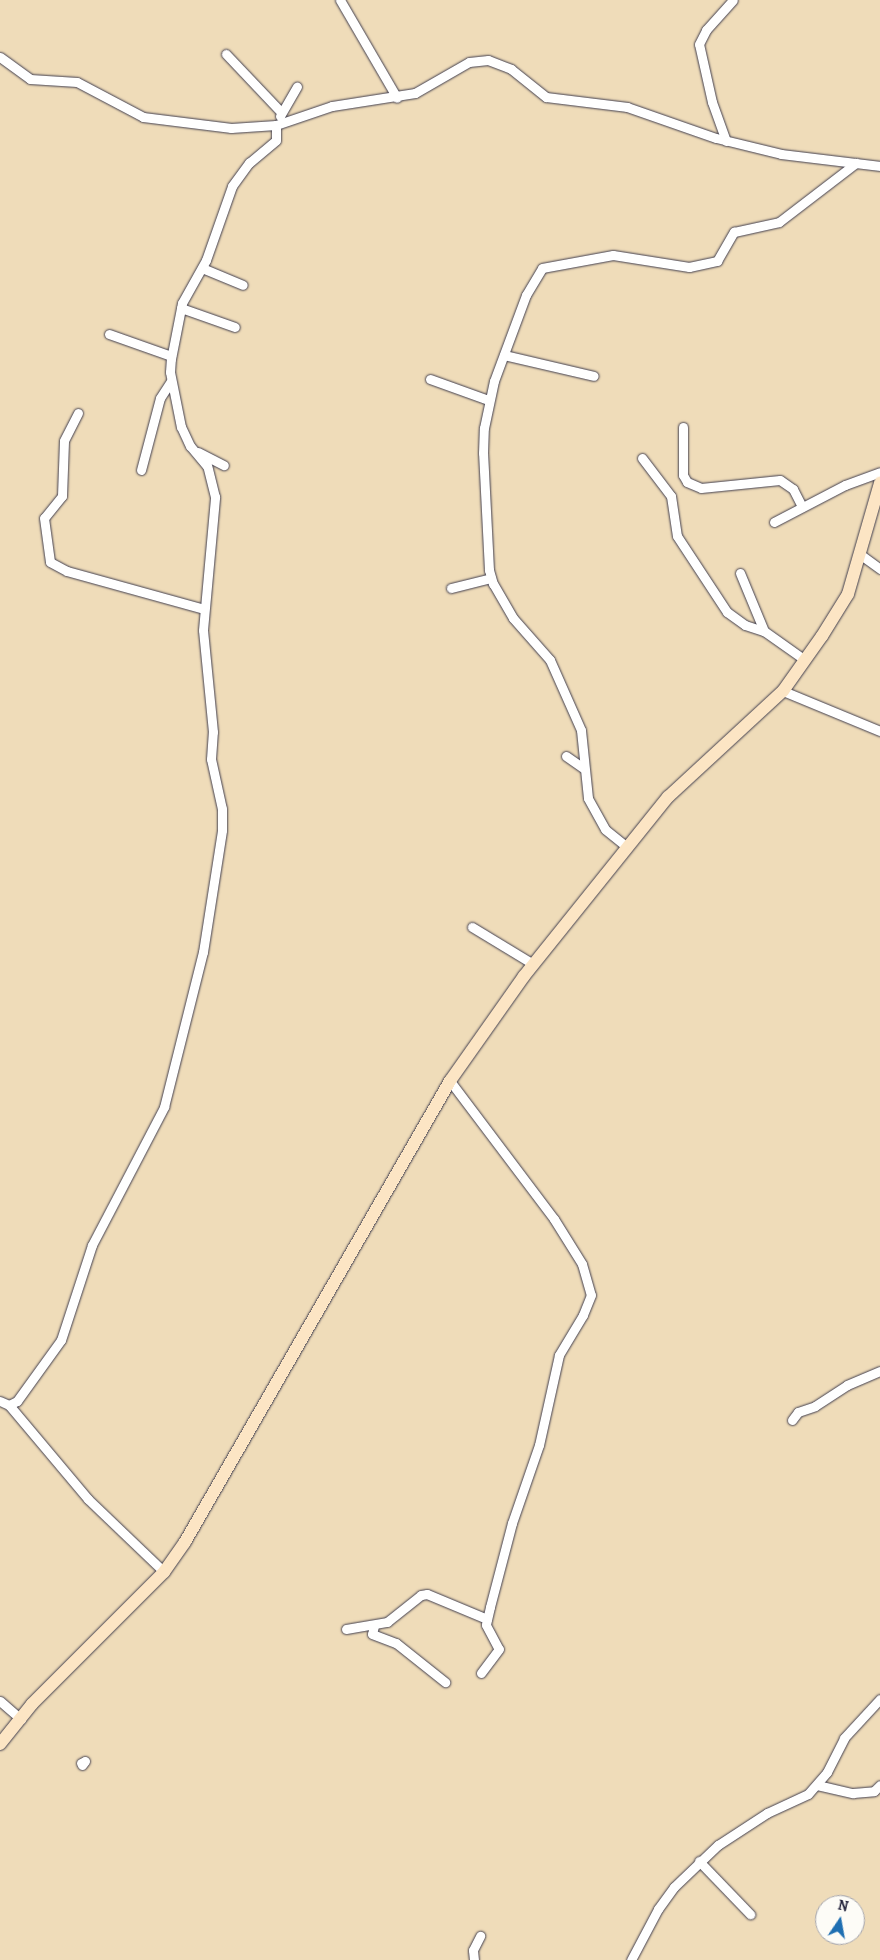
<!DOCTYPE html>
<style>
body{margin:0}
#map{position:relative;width:880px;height:1960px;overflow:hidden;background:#efdcb9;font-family:Alegreya,serif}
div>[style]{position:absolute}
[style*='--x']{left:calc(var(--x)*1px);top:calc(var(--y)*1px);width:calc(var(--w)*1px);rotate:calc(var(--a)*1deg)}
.roads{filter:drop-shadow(0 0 1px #413e4e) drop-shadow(0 0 1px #413e4e)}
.street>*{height:9px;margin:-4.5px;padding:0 4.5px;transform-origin:4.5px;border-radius:4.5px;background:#fff}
.secondary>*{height:12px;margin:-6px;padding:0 6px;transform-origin:6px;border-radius:6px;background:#fce5c4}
span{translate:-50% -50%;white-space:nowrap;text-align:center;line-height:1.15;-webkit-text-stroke:4px #fdfcf7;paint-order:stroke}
.north{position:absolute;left:815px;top:1895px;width:50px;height:50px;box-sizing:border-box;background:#fdfcf7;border:1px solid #a5a5ac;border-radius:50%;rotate:12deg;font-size:14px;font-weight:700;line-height:20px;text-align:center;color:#22223b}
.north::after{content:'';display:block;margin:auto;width:18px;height:22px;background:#1f6fb2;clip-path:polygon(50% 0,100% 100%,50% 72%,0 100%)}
</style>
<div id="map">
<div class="roads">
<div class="street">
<i style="--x:340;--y:0;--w:113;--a:59.8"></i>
<i style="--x:226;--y:54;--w:80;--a:46.5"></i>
<i style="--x:0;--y:57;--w:37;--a:36"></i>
<i style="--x:30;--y:79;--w:47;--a:3.7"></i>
<i style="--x:77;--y:82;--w:75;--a:27.9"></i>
<i style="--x:143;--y:117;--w:89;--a:7.1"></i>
<i style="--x:231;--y:128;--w:45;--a:-3.8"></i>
<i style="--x:276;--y:125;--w:59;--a:-18.7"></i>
<i style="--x:332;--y:106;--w:84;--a:-8.9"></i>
<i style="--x:415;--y:93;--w:62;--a:-29.9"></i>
<i style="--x:469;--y:62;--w:19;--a:-6"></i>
<i style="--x:488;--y:60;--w:25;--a:21"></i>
<i style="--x:511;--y:69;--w:45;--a:38.7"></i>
<i style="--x:546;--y:97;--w:82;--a:7"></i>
<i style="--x:627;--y:107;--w:94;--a:19.2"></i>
<i style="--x:716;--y:138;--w:67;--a:13.8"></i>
<i style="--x:781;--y:154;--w:100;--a:6.9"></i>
<i style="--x:280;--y:116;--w:34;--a:-60"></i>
<i style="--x:726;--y:141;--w:41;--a:-109.7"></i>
<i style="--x:712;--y:102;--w:59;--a:-102.6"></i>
<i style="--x:699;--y:44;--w:16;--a:-63"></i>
<i style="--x:706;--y:30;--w:40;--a:-48"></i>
<i style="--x:202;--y:268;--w:44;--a:22.5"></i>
<i style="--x:181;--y:308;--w:57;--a:19.4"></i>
<i style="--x:109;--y:334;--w:66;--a:19.5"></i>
<i style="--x:504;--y:355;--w:92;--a:13.1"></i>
<i style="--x:430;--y:379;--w:62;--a:19.9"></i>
<i style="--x:78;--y:413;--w:31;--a:117"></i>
<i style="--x:64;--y:441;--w:55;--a:92.1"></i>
<i style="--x:62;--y:496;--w:28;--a:129"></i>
<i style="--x:44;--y:518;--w:44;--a:82.2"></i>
<i style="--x:50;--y:562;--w:19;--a:28"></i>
<i style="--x:67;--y:571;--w:142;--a:15.5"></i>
<i style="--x:683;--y:427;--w:48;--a:90"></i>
<i style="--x:683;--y:475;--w:8;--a:60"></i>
<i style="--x:687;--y:482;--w:15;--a:23"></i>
<i style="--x:701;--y:488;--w:79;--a:-5.8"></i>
<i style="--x:780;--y:480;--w:16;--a:35"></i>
<i style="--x:793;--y:489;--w:20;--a:63"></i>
<i style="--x:198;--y:452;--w:29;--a:27"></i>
<i style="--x:642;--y:458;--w:48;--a:52.7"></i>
<i style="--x:671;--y:496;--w:40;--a:81.5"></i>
<i style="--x:677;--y:536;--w:91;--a:56.7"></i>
<i style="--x:727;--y:612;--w:22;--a:36"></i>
<i style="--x:745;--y:625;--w:20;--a:18"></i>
<i style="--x:764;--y:631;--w:50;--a:35.3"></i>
<i style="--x:141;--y:470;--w:74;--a:-75.2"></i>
<i style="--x:160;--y:398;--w:20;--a:-57"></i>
<i style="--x:774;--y:522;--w:80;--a:-27.5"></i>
<i style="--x:845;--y:485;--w:37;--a:-20"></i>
<i style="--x:861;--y:555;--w:24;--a:36"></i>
<i style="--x:740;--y:573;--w:63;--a:67.5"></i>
<i style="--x:451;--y:588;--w:41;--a:-14"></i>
<i style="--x:783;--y:691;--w:105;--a:22.4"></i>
<i style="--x:566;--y:756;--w:21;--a:35"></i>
<i style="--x:627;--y:847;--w:28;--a:-141"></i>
<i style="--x:605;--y:829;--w:35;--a:-119"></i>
<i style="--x:588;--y:798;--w:68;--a:-95.9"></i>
<i style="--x:581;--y:730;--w:77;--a:-113.9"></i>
<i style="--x:550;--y:660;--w:56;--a:-131.4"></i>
<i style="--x:513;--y:618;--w:39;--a:-120"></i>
<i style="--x:493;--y:584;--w:15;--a:-106"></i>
<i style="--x:489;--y:570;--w:117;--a:-92.9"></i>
<i style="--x:483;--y:453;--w:25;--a:-88"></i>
<i style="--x:484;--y:428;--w:48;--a:-78"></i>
<i style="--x:494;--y:381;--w:92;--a:-69.6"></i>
<i style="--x:526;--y:295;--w:31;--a:-59"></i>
<i style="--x:542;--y:268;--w:72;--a:-10.4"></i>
<i style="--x:613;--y:255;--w:77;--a:9"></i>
<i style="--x:689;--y:267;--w:29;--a:-12"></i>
<i style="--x:717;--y:261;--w:34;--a:-60"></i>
<i style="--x:734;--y:232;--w:46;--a:-12.5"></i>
<i style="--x:779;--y:222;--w:97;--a:-37.5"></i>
<i style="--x:472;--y:927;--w:71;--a:31.2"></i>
<i style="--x:450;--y:1081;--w:173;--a:53"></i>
<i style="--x:554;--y:1219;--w:53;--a:58.1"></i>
<i style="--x:582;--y:1264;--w:32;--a:74"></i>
<i style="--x:591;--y:1295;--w:22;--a:112"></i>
<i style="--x:583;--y:1315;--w:47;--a:121"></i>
<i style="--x:559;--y:1355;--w:92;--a:102.5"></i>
<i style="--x:539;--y:1445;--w:83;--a:109.1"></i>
<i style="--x:512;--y:1523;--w:87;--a:104.7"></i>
<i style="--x:490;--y:1607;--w:18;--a:103"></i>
<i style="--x:486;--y:1625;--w:27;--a:62"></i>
<i style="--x:499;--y:1649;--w:30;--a:127"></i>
<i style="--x:0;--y:1401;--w:10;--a:24"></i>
<i style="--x:9;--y:1405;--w:9;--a:-27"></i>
<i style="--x:17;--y:1401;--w:75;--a:-54.2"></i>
<i style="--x:61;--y:1340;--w:100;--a:-71.9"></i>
<i style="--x:92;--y:1245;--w:156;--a:-62.4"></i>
<i style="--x:164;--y:1107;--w:160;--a:-75.9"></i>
<i style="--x:203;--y:952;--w:123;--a:-81.1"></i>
<i style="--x:222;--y:830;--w:21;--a:-90"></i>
<i style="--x:222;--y:809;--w:51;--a:-102.4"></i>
<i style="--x:211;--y:759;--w:27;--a:-86"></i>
<i style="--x:213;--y:732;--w:102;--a:-95.6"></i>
<i style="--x:203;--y:630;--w:134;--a:-84.8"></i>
<i style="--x:215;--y:497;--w:32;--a:-104"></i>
<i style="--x:207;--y:466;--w:26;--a:-130"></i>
<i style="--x:190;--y:446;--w:21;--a:-115"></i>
<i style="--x:181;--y:427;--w:56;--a:-101.3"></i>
<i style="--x:170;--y:372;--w:13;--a:-86"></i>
<i style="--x:171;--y:359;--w:57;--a:-78.9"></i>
<i style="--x:182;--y:303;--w:49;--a:-60.8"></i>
<i style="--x:206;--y:260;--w:78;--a:-70.6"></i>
<i style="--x:232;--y:186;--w:29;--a:-54"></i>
<i style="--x:249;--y:163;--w:35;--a:-40"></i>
<i style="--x:276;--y:140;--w:15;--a:-90"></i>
<i style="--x:9;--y:1405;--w:123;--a:50"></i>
<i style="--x:88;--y:1499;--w:105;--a:43.8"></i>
<i style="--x:792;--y:1420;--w:10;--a:-53"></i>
<i style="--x:798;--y:1412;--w:18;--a:-19"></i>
<i style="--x:815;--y:1406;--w:38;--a:-33"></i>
<i style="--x:847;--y:1385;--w:36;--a:-23"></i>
<i style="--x:374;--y:1626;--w:8;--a:104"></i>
<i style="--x:372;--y:1634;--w:26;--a:21"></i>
<i style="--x:396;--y:1643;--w:63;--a:38.5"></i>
<i style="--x:346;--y:1629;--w:42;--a:-9.7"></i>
<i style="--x:387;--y:1622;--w:43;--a:-38.5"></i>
<i style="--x:421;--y:1595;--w:6;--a:-9"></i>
<i style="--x:427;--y:1594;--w:65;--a:22.6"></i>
<i style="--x:0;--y:1701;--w:28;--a:41"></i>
<i style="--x:81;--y:1763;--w:4;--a:-27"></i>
<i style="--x:85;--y:1761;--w:5;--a:127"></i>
<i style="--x:817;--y:1785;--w:37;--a:13"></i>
<i style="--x:853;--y:1793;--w:21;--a:-5"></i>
<i style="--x:874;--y:1791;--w:8;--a:-45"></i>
<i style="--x:699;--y:1861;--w:74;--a:46.1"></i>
<i style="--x:474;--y:1960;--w:10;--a:-96"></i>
<i style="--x:473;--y:1950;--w:16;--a:-63"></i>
<i style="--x:631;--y:1960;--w:58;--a:-62.1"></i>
<i style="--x:658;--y:1909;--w:27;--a:-54"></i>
<i style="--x:674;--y:1887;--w:61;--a:-43.7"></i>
<i style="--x:718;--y:1845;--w:59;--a:-33.1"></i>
<i style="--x:767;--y:1813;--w:45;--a:-24.9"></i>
<i style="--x:808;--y:1794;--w:29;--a:-49"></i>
<i style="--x:827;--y:1772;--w:38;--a:-63"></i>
<i style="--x:844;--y:1738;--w:53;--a:-47.3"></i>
</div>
<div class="secondary">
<i style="--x:0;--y:1744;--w:51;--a:-51.3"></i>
<i style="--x:32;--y:1704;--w:187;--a:-45"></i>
<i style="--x:164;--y:1572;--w:37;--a:-55"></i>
<i style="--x:185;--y:1542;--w:532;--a:-60.11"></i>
<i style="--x:450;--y:1081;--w:128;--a:-54.8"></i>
<i style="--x:524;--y:976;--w:230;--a:-51.2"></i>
<i style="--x:668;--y:797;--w:156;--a:-42.7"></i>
<i style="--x:783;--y:691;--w:67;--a:-54.7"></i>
<i style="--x:822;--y:636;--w:49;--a:-58.2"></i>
<i style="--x:848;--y:594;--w:116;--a:-73.9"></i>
</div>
</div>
<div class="north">N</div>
</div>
